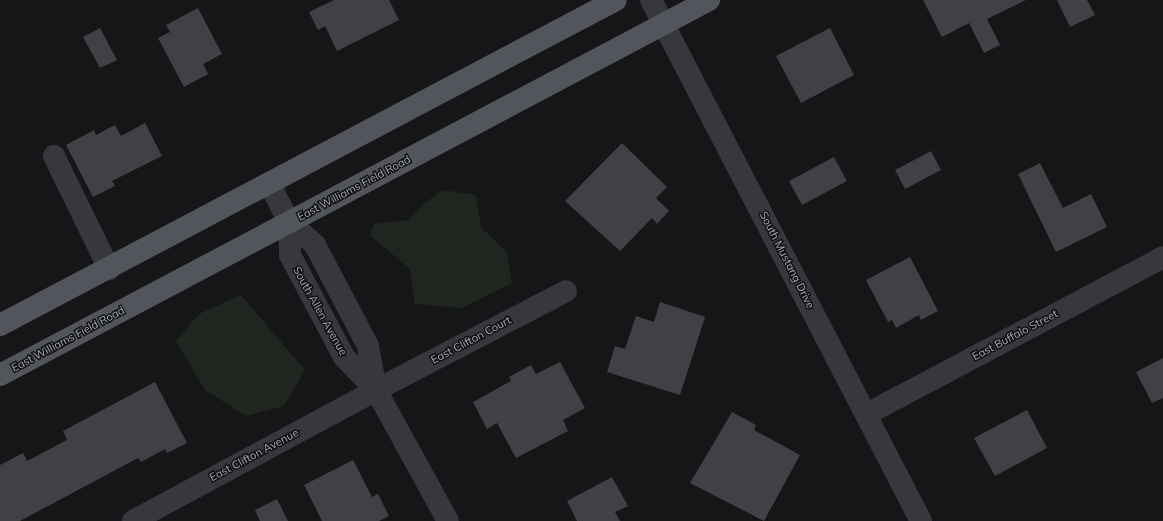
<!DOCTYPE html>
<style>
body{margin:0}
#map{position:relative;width:1163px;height:521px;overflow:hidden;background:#161618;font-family:Mulish,sans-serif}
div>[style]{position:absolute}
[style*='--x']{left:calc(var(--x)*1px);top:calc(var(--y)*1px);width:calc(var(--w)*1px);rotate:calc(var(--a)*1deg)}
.green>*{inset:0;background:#1e261f}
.building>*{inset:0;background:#404145}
.minor>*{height:22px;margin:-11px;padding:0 11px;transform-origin:11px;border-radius:11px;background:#37383d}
.major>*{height:22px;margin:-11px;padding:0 11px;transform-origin:11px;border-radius:11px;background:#53555c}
span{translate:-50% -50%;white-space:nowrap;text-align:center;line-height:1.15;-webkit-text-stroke:3px #111113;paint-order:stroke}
.street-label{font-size:11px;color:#a8adb8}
</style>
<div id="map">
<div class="green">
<i style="clip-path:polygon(443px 190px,476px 195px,481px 227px,507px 253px,512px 283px,462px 308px,415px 304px,410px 269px,370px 235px,374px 224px,409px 220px,422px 205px)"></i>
<i style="clip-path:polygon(241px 295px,305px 370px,284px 406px,246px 416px,205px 390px,176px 341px,199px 314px)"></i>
</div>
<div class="building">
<i style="clip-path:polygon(334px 0,389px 0,399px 20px,337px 51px,325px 26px,318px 30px,309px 12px)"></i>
<i style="clip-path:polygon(923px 0,1026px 0,987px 19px,1000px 45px,984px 53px,969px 23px,942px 37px)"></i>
<i style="clip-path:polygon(1057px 0,1087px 0,1095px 15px,1070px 27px)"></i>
<i style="clip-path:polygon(198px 8px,222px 54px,203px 64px,208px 74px,184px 87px,158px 38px,170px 32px,166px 25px)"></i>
<i style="clip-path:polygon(100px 28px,117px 60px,100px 68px,83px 37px)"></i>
<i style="clip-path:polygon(830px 28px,854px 75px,801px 103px,776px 56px)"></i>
<i style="clip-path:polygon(145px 123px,162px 156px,112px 181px,115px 186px,93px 197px,66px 145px,94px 130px,96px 135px,115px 125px,121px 136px)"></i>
<i style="clip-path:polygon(622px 143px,667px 187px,656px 198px,669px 211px,657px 224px,652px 218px,620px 251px,565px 201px)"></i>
<i style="clip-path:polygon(931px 151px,941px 170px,905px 189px,895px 170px)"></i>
<i style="clip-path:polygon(834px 157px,847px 181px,802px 205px,789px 181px)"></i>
<i style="clip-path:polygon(1040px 163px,1063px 208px,1091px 194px,1107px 227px,1056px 252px,1018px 174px)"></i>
<i style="clip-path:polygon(910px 257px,938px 311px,921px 320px,919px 315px,896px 328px,892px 320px,888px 322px,866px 280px)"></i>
<i style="clip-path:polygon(660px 302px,705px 317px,680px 395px,607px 372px,615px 346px,625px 349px,636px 316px,654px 322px)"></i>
<i style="clip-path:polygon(1163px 358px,1163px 398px,1152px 403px,1136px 372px)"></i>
<i style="clip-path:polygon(560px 362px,585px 408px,563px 420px,568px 431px,516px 458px,497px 423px,487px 429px,473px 402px,511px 381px,509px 377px,531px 365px,536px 374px)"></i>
<i style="clip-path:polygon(155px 382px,187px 443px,167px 453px,165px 449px,141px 462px,138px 458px,20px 521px,0 521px,0 465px,23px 453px,27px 461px,67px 440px,63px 431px)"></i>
<i style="clip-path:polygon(1027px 410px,1047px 448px,995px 476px,974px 438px)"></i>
<i style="clip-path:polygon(732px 412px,756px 425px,754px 430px,800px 455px,764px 521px,690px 483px)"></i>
<i style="clip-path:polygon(353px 460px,372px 497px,378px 494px,389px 516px,379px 521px,322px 521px,304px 485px)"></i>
<i style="clip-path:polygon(612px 477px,628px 506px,615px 512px,620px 521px,577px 521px,567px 501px)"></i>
<i style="clip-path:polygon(277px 499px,288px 521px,260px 521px,255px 510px)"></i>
</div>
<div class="minor">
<i style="--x:651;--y:0;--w:587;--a:62.61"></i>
<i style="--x:54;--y:156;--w:126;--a:64"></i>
<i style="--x:269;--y:183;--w:44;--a:62.9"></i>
<i style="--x:289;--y:222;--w:35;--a:41"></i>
<i style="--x:315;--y:245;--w:114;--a:62.3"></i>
<i style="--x:368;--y:346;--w:45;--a:79.7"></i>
<i style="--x:289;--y:222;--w:33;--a:88"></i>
<i style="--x:290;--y:255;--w:115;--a:62.1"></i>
<i style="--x:344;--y:357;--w:46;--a:45.9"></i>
<i style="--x:376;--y:390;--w:149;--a:61.2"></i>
<i style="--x:867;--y:414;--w:335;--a:-27.9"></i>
<i style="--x:133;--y:521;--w:276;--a:-28.3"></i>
<i style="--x:376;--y:390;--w:214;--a:-27.5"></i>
</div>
<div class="major">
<i style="--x:0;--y:325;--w:696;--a:-27.82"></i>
<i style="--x:0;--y:375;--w:802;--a:-27.87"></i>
</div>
<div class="street-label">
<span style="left:354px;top:188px;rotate:-28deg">East Williams Field Road</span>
<span style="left:787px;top:260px;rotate:63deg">South Mustang Drive</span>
<span style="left:320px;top:311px;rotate:61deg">South Allen Avenue</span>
<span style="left:1015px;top:335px;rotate:-28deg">East Buffalo Street</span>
<span style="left:68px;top:339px;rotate:-28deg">East Williams Field Road</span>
<span style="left:471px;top:340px;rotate:-28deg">East Clifton Court</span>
<span style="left:254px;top:455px;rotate:-28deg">East Clifton Avenue</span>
</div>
</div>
